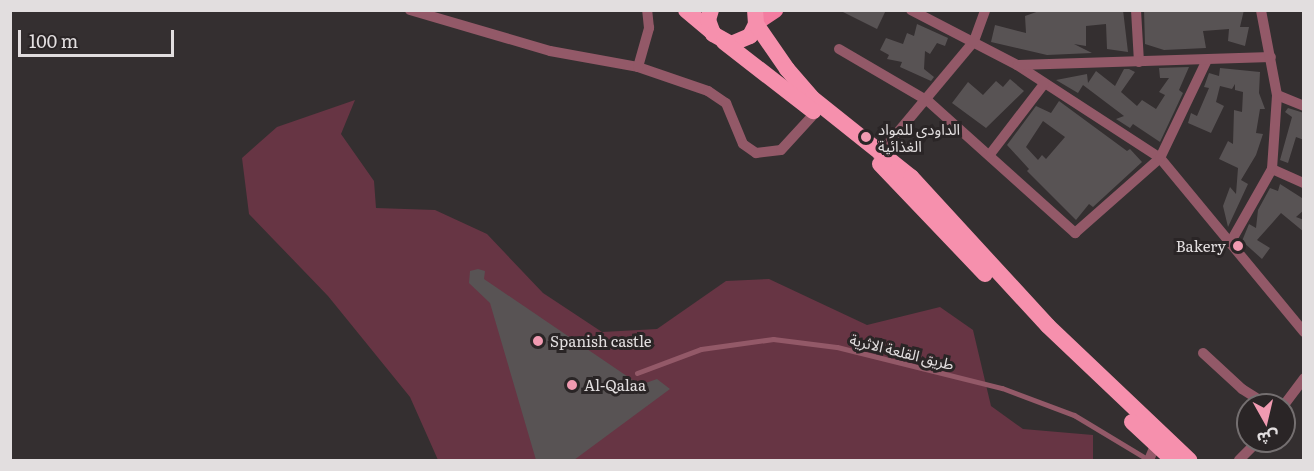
<!DOCTYPE html>
<meta charset="utf-8">
<style>
body{margin:0}
#map{position:relative;width:1314px;height:471px;overflow:hidden;background:#342f30;font-family:Literata,"Noto Sans Arabic",serif}
div>[style]{position:absolute}
[style*='--x']{left:calc(var(--x)*1px);top:calc(var(--y)*1px);width:calc(var(--w)*1px);rotate:calc(var(--a)*1deg)}
.green>*{inset:0;background:#673544}
.building>*{inset:0;background:#585354}
.service>*{height:5px;margin:-2.5px;padding:0 2.5px;transform-origin:2.5px;border-radius:2.5px;background:#935968}
.minor>*{height:10px;margin:-5px;padding:0 5px;transform-origin:5px;border-radius:5px;background:#935968}
.primary>*{height:15px;margin:-7.5px;padding:0 7.5px;transform-origin:7.5px;border-radius:7.5px;background:#f37ca0}
.trunk>*{height:16px;margin:-8px;padding:0 8px;transform-origin:8px;border-radius:8px;background:#f690ad}
.dots>*{width:16px;height:16px;translate:-50% -50%;box-sizing:border-box;border:3px solid #2a2526;border-radius:50%}
span{translate:-50% -50%;white-space:nowrap;text-align:center;line-height:1.15;-webkit-text-stroke:6px #2a2526;paint-order:stroke}
.poi-label{font-size:15px;color:#e2dedf}
.left{translate:0 -50%;text-align:left}
.right{translate:-100% -50%;text-align:right}
.street-label{font-size:15px;color:#e2dedf}
.frame{position:absolute;inset:0;border:12px solid #e2dedf;pointer-events:none}
.north{position:absolute;left:1236px;top:393px;width:60px;height:60px;box-sizing:border-box;background:#2a2526;border:2px solid #746f70;border-radius:50%;rotate:172deg;font-size:16px;font-weight:700;line-height:24px;text-align:center;color:#e2dedf}
.north::after{content:'';display:block;margin:auto;width:21px;height:27px;background:#f19ab1;clip-path:polygon(50% 0,100% 100%,50% 72%,0 100%)}
.scale{position:absolute;left:18px;top:30px;width:156px;height:27px;box-sizing:border-box;border:3px solid #e2dedf;border-top:0;padding-left:8px;font-size:18px;line-height:21px;white-space:nowrap;color:#e2dedf;-webkit-text-stroke:4px #2a2526;paint-order:stroke}
</style>
<div id="map">
<div class="green">
<i style="clip-path:polygon(355px 100px,341px 134px,374px 181px,376px 208px,435px 210px,487px 234px,543px 293px,602px 332px,657px 329px,726px 281px,769px 279px,867px 325px,940px 307px,973px 330px,991px 406px,1023px 429px,1093px 435px,1093px 460px,438px 460px,410px 397px,328px 296px,249px 214px,242px 158px,277px 127px)"></i>
</div>
<div class="building">
<i style="clip-path:polygon(839px 10px,886px 10px,877px 29px)"></i>
<i style="clip-path:polygon(1042px 10px,1123px 10px,1128px 52px,1107px 49px,1106px 24px,1086px 26px,1086px 46px,1074px 44px,1092px 53px,1047px 55px,991px 42px,995px 25px,1026px 33px,1025px 16px)"></i>
<i style="clip-path:polygon(1144px 10px,1244px 10px,1240px 27px,1249px 27px,1245px 46px,1228px 41px,1229px 29px,1203px 31px,1206px 48px,1164px 50px,1145px 44px)"></i>
<i style="clip-path:polygon(917px 24px,948px 38px,945px 46px,937px 43px,930px 54px,925px 51px,924px 69px,934px 77px,931px 81px,900px 67px,902px 62px,887px 59px,889px 55px,880px 50px,886px 38px,903px 44px,907px 33px,914px 36px)"></i>
<i style="clip-path:polygon(1189px 67px,1179px 90px,1183px 93px,1160px 142px,1133px 124px,1130px 128px,1116px 119px,1124px 116px,1083px 85px,1078px 93px,1056px 80px,1087px 74px,1088px 83px,1096px 71px,1115px 86px,1124px 69px,1129px 69px,1135px 72px,1121px 92px,1137px 106px,1142px 100px,1156px 109px,1165px 95px,1159px 92px,1169px 78px,1160px 78px,1159px 68px)"></i>
<i style="clip-path:polygon(1220px 68px,1260px 72px,1259px 93px,1265px 109px,1260px 109px,1256px 133px,1263px 134px,1256px 155px,1241px 180px,1248px 184px,1228px 227px,1223px 206px,1230px 187px,1236px 194px,1238px 168px,1219px 159px,1228px 141px,1233px 144px,1234px 110px,1242px 112px,1243px 92px,1235px 90px,1235px 84px,1232px 89px,1220px 86px,1216px 102px,1224px 106px,1211px 133px,1188px 123px,1191px 113px,1197px 116px,1209px 88px,1204px 87px,1209px 73px,1219px 76px)"></i>
<i style="clip-path:polygon(1010px 79px,1024px 91px,986px 128px,952px 103px,968px 82px,983px 95px,996px 81px,1003px 87px)"></i>
<i style="clip-path:polygon(evenodd,1059px 101px,1127px 151px,1130px 149px,1142px 162px,1093px 207px,1089px 204px,1076px 220px,1027px 171px,1029px 169px,1007px 145px,1036px 106px,1051px 113px,1059px 101px,1043px 121px,1065px 137px,1046px 159px,1042px 155px,1038px 160px,1026px 147px,1043px 121px)"></i>
<i style="clip-path:polygon(1288px 108px,1304px 113px,1304px 140px,1296px 137px,1288px 163px,1280px 160px,1292px 117px,1285px 112px)"></i>
<i style="clip-path:polygon(1280px 184px,1302px 198px,1304px 210px,1296px 217px,1304px 220px,1304px 232px,1281px 213px,1257px 240px,1270px 248px,1262px 259px,1242px 241px,1249px 224px,1256px 228px,1258px 210px,1270px 188px,1278px 191px)"></i>
<i style="clip-path:polygon(478px 269px,485px 271px,484px 279px,640px 385px,657px 379px,670px 389px,574px 460px,536px 460px,490px 303px,469px 283px,470px 271px)"></i>
</div>
<div class="service">
<i style="--x:637;--y:373;--w:68;--a:-20.6"></i>
<i style="--x:701;--y:349;--w:73;--a:-7.9"></i>
<i style="--x:773;--y:339;--w:64;--a:7.1"></i>
<i style="--x:837;--y:347;--w:170;--a:14"></i>
<i style="--x:1002;--y:388;--w:77;--a:20.6"></i>
<i style="--x:1074;--y:415;--w:87;--a:31"></i>
</div>
<div class="minor">
<i style="--x:410;--y:10;--w:146;--a:16.3"></i>
<i style="--x:550;--y:51;--w:89;--a:10.3"></i>
<i style="--x:638;--y:67;--w:74;--a:18.9"></i>
<i style="--x:708;--y:91;--w:22;--a:34"></i>
<i style="--x:726;--y:103;--w:44;--a:67.5"></i>
<i style="--x:743;--y:144;--w:16;--a:35"></i>
<i style="--x:756;--y:153;--w:25;--a:-7"></i>
<i style="--x:781;--y:150;--w:50;--a:-47.4"></i>
<i style="--x:911;--y:10;--w:119;--a:27.4"></i>
<i style="--x:1017;--y:65;--w:171;--a:33"></i>
<i style="--x:1160;--y:158;--w:226;--a:50.4"></i>
<i style="--x:1136;--y:10;--w:52;--a:86.7"></i>
<i style="--x:839;--y:49;--w:103;--a:30.3"></i>
<i style="--x:928;--y:101;--w:198;--a:41.9"></i>
<i style="--x:1075;--y:233;--w:113;--a:-41.4"></i>
<i style="--x:1160;--y:158;--w:109;--a:-64.4"></i>
<i style="--x:1018;--y:65;--w:253;--a:-1.8"></i>
<i style="--x:638;--y:67;--w:41;--a:-74.2"></i>
<i style="--x:649;--y:28;--w:18;--a:-96"></i>
<i style="--x:1277;--y:95;--w:29;--a:22"></i>
<i style="--x:991;--y:153;--w:87;--a:-52.5"></i>
<i style="--x:878;--y:156;--w:150;--a:-50.1"></i>
<i style="--x:974;--y:41;--w:33;--a:-70"></i>
<i style="--x:1272;--y:169;--w:35;--a:24"></i>
<i style="--x:1230;--y:243;--w:85;--a:-60.4"></i>
<i style="--x:1272;--y:169;--w:74;--a:-86.1"></i>
<i style="--x:1277;--y:95;--w:86;--a:-100.7"></i>
<i style="--x:1203;--y:353;--w:53;--a:42.7"></i>
<i style="--x:1242;--y:389;--w:31;--a:32"></i>
<i style="--x:1284;--y:405;--w:34;--a:-53"></i>
<i style="--x:1149;--y:460;--w:23;--a:-67"></i>
<i style="--x:1239;--y:460;--w:27;--a:-45"></i>
</div>
<div class="primary">
<i style="--x:757;--y:22;--w:22;--a:-34"></i>
</div>
<div class="trunk">
<i style="--x:686;--y:10;--w:35;--a:40"></i>
<i style="--x:711;--y:10;--w:10;--a:107"></i>
<i style="--x:708;--y:20;--w:15;--a:70"></i>
<i style="--x:713;--y:34;--w:21;--a:29"></i>
<i style="--x:731;--y:44;--w:21;--a:-23"></i>
<i style="--x:750;--y:36;--w:13;--a:-63"></i>
<i style="--x:756;--y:24;--w:14;--a:-94"></i>
<i style="--x:756;--y:24;--w:55;--a:55.4"></i>
<i style="--x:787;--y:69;--w:38;--a:49"></i>
<i style="--x:812;--y:98;--w:127;--a:38.6"></i>
<i style="--x:911;--y:177;--w:202;--a:47.4"></i>
<i style="--x:1048;--y:326;--w:195;--a:43.5"></i>
<i style="--x:724;--y:42;--w:113;--a:37.8"></i>
<i style="--x:880;--y:164;--w:152;--a:46.3"></i>
<i style="--x:1132;--y:422;--w:56;--a:42.8"></i>
</div>
<div class="dots">
<i style="left:866px;top:137px;background:#f19ab1"></i>
<i style="left:1238px;top:246px;background:#f19ab1"></i>
<i style="left:538px;top:341px;background:#f19ab1"></i>
<i style="left:572px;top:385px;background:#f19ab1"></i>
</div>
<div class="poi-label">
<span class="left" style="left:878px;top:137px">الداودي للمواد<br>الغذائية</span>
<span class="right" style="left:1226px;top:246px">Bakery</span>
<span class="left" style="left:550px;top:341px">Spanish castle</span>
<span class="left" style="left:584px;top:385px">Al-Qalaa</span>
</div>
<div class="street-label">
<span style="left:902px;top:351px;rotate:14deg">طريق القلعة الاثرية</span>
</div>
<div class="frame"></div>
<div class="north">ش</div>
<div class="scale">100 m</div>
</div>
